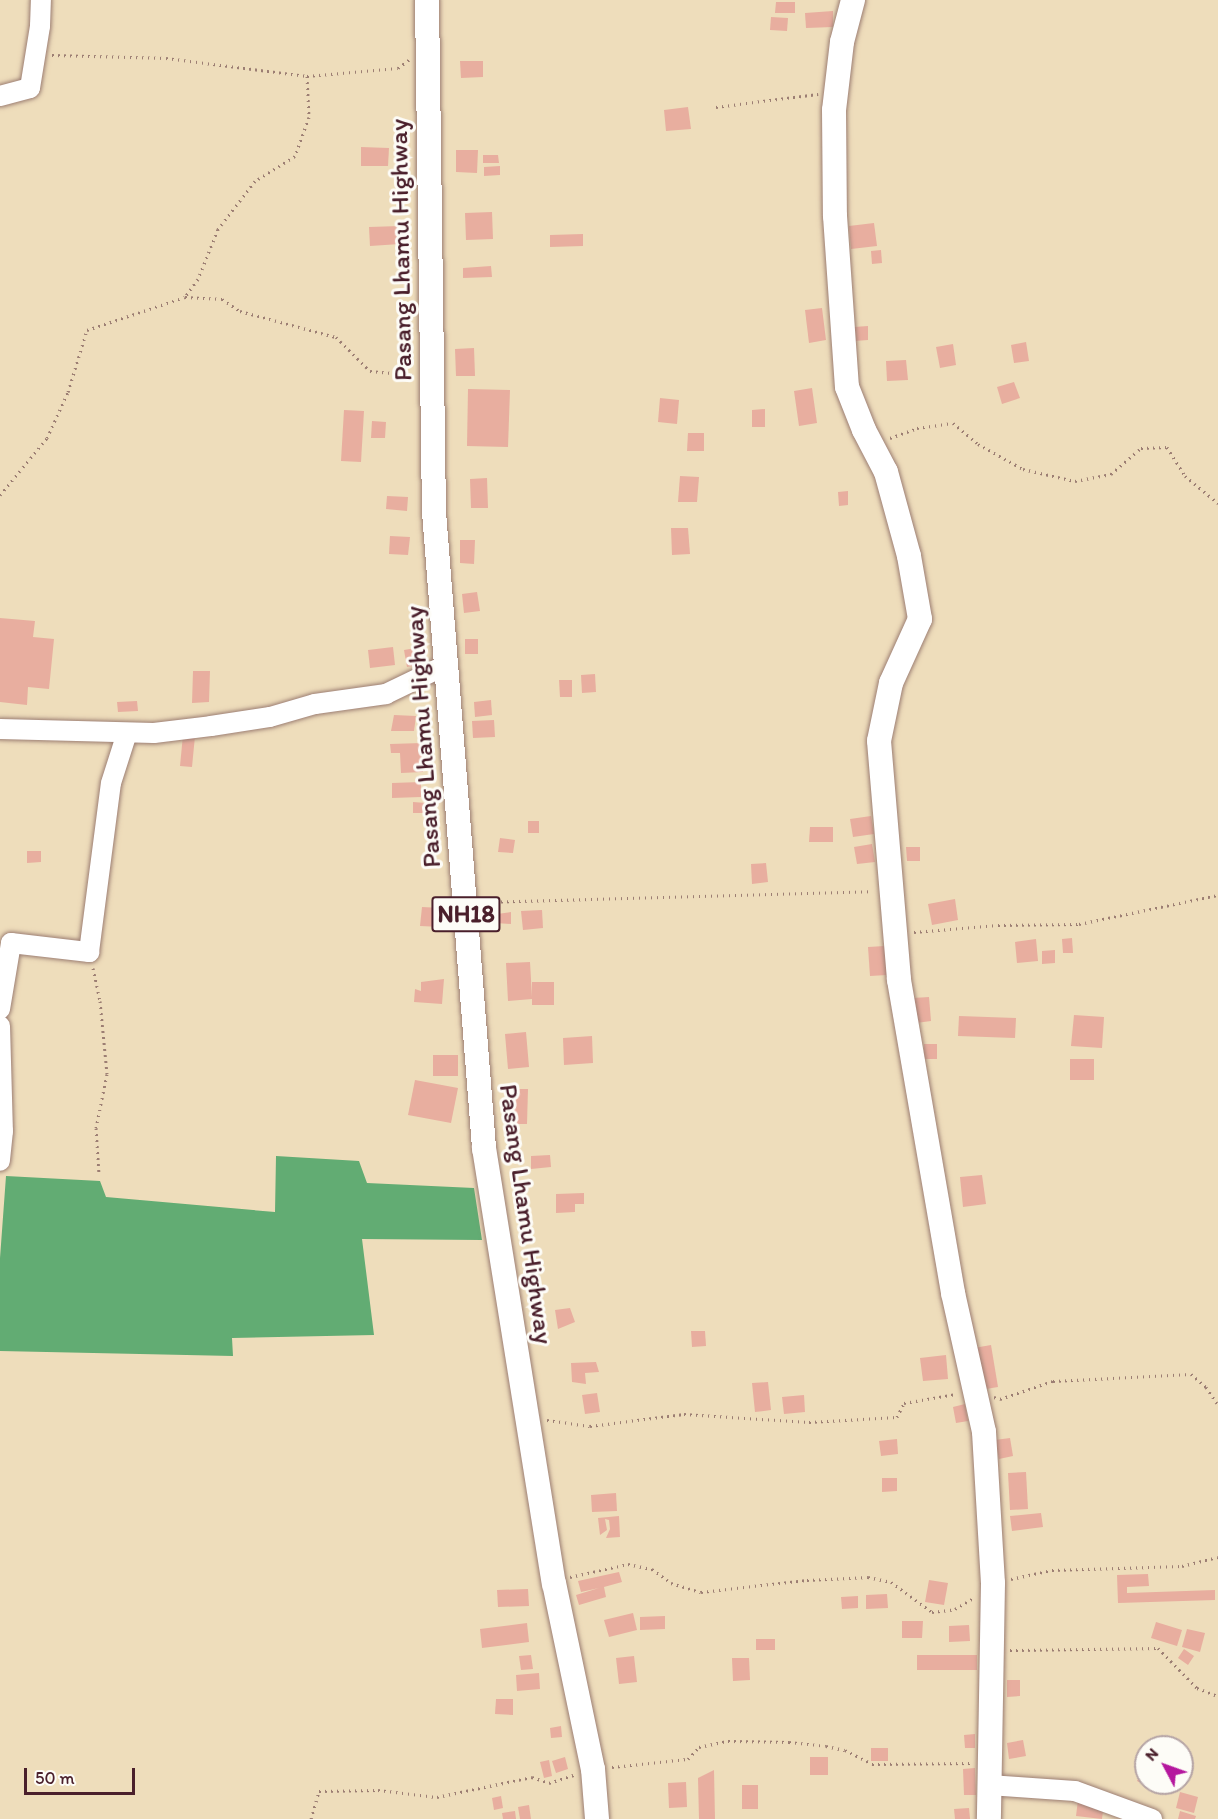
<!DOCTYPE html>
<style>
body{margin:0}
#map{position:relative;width:1218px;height:1819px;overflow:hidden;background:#edb;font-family:Itim,sans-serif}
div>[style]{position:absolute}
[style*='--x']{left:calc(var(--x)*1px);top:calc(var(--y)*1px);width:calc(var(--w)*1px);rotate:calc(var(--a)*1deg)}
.forest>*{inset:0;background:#62ac73}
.building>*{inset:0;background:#e8ae9f}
.path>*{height:3px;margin-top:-1.5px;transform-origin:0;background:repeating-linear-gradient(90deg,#9c7e73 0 1.5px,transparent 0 6px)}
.roads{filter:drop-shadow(0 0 2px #9c7e73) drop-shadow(0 0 2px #9c7e73)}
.minor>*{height:20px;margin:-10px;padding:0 10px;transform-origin:10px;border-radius:10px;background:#fff}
.major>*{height:24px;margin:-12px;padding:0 12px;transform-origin:12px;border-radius:12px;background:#fff}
span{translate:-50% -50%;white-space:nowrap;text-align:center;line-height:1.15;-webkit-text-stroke:6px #fdfcf7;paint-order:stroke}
.shield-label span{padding:2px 4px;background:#fdfcf7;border:2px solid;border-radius:4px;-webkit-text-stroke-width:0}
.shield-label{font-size:24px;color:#4a1f2b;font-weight:700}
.street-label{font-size:26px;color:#4a1f2b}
.north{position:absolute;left:1134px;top:1735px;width:60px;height:60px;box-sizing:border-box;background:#fdfcf7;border:2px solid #b5a4a5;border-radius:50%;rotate:311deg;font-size:16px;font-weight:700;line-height:24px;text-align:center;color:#4a1f2b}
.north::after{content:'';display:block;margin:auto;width:21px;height:27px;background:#b5179e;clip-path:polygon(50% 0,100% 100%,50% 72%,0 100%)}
.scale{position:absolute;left:24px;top:1768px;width:111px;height:27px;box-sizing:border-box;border:3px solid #4a1f2b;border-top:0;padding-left:8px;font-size:18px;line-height:21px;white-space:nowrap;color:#4a1f2b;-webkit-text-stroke:4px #fdfcf7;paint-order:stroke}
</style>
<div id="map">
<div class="forest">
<i style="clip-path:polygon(276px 1156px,359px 1161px,367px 1183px,474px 1188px,482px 1240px,362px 1239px,374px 1335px,232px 1338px,233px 1356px,0 1351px,0 1258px,6px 1176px,100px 1181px,106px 1197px,275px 1212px)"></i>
</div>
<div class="building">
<i style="clip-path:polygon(776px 2px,795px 2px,795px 13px,775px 13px)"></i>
<i style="clip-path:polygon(833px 11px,833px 27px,806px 28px,805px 13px)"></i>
<i style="clip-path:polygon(771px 17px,788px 18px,787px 31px,770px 30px)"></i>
<i style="clip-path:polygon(460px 61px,483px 61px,483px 77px,461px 78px)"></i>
<i style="clip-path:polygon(688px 107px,691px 129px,666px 131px,664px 110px)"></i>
<i style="clip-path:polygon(361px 147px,389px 148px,388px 166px,361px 166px)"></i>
<i style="clip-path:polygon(456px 150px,478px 150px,477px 173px,456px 172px)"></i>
<i style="clip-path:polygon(483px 155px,498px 155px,499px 163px,483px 163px)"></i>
<i style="clip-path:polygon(500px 166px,500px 175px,484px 176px,484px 167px)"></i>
<i style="clip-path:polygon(492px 212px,493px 239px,466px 240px,465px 213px)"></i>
<i style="clip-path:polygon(874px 223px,877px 246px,851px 249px,849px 226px)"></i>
<i style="clip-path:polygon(400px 226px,400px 244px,370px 246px,369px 227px)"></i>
<i style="clip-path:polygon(583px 234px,583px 246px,550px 247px,550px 235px)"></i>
<i style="clip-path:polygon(881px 250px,882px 263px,872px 264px,871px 251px)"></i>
<i style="clip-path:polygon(491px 266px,492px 277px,463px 278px,463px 268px)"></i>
<i style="clip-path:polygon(822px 308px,826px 340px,809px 343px,805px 310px)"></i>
<i style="clip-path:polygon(868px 326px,868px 340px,855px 341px,854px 327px)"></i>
<i style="clip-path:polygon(1026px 342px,1029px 361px,1014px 363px,1011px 345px)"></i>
<i style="clip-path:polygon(953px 344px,956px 365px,940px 368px,936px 347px)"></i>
<i style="clip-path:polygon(474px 348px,475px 376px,456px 376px,455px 349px)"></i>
<i style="clip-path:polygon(906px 360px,908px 380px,887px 381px,886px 361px)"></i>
<i style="clip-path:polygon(1014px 382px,1020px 398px,1002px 404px,997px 387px)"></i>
<i style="clip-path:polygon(812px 388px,817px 423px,799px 426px,794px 391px)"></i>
<i style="clip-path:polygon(468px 389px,510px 390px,508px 447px,467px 446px)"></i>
<i style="clip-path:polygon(660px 398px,679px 400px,677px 424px,658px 422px)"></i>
<i style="clip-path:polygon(765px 409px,765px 427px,752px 427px,752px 410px)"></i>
<i style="clip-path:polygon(344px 410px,364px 411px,361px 462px,341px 461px)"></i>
<i style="clip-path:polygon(372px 421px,386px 422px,385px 438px,371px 438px)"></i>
<i style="clip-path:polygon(688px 433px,704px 433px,704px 451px,687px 451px)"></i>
<i style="clip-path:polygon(680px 476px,699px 477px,697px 502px,678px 502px)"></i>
<i style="clip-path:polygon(487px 478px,488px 508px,471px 508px,470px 479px)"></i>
<i style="clip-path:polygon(848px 491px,848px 505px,839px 506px,838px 492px)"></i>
<i style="clip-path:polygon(387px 496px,408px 497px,407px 511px,386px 509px)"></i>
<i style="clip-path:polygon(671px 528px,688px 528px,690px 554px,672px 555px)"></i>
<i style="clip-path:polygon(390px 536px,410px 537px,408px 555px,389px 554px)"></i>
<i style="clip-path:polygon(460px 540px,475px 540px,474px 564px,460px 563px)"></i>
<i style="clip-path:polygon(477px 592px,480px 611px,464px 613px,462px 594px)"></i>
<i style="clip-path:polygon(0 618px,35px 621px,33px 637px,54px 639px,49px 689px,28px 687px,27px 705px,0 702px)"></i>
<i style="clip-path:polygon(465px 639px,478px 639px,478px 654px,465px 654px)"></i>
<i style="clip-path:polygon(393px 647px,395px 665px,370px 668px,368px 650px)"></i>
<i style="clip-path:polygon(421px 647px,424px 664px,407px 667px,404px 650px)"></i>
<i style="clip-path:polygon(193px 671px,210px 671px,209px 702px,192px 703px)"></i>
<i style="clip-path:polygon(595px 674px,596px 692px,582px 693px,581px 675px)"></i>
<i style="clip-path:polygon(559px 680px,572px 680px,572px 697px,560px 697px)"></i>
<i style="clip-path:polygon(491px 700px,492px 715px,475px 717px,474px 702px)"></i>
<i style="clip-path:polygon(137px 701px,138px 711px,118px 712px,117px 702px)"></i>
<i style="clip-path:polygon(394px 715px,416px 716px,414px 731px,391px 731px)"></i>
<i style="clip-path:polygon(494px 720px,495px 737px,473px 738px,472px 721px)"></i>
<i style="clip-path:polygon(183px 735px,195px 736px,192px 767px,180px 766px)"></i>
<i style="clip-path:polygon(422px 743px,423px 772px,401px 773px,400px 753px,391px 753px,390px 744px)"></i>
<i style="clip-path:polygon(421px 782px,421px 797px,392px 798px,392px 783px)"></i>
<i style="clip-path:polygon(413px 802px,426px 803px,426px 813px,413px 813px)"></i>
<i style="clip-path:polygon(871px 816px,874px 834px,853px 837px,850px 819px)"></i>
<i style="clip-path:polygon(528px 821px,539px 821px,539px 833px,528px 833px)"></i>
<i style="clip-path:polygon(810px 827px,833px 827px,833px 842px,809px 842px)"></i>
<i style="clip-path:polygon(500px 838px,515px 840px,513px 853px,498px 852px)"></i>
<i style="clip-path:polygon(872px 844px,875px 862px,857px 864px,854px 847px)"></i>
<i style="clip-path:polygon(906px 847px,920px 847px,920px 861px,907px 861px)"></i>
<i style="clip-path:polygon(27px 851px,41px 851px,41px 862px,27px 863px)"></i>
<i style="clip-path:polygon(766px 863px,768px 882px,752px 884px,751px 864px)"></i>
<i style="clip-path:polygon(955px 899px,958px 920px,932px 925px,928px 904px)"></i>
<i style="clip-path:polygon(422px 907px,442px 908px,441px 927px,420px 926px)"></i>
<i style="clip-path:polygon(542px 910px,543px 928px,523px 930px,521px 911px)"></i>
<i style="clip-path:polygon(511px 912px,511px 924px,496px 923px,497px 914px)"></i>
<i style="clip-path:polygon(1072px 938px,1073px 953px,1063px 953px,1062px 939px)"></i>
<i style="clip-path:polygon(1036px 939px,1038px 961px,1017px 963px,1015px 942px)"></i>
<i style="clip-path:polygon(885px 946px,887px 975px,870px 976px,868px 947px)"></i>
<i style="clip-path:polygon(1055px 950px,1055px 963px,1042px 964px,1042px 951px)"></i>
<i style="clip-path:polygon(530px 962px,532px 997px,532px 982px,554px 982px,554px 1005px,532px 1005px,532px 999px,508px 1001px,506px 963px)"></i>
<i style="clip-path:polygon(444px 979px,442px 1004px,414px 1002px,415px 989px,421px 991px,421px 982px)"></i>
<i style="clip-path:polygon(929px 997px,931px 1021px,916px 1023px,913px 998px)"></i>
<i style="clip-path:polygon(1074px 1015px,1104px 1017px,1102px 1048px,1071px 1046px)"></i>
<i style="clip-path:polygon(959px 1016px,1016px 1018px,1015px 1038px,958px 1036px)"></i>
<i style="clip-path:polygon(526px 1032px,529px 1067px,508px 1069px,505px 1034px)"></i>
<i style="clip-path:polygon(592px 1036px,593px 1063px,564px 1065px,563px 1038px)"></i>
<i style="clip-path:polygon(924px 1044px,937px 1044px,937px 1059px,924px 1059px)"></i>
<i style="clip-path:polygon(433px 1055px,458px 1055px,458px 1076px,433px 1076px)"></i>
<i style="clip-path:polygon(1070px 1059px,1094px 1059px,1094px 1080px,1070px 1080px)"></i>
<i style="clip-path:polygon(415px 1080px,458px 1088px,451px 1123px,408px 1115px)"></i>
<i style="clip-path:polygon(509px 1089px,528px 1089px,527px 1124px,509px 1124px)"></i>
<i style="clip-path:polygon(550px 1155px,551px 1167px,531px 1169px,531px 1156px)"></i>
<i style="clip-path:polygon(982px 1175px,986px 1204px,963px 1207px,960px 1177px)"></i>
<i style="clip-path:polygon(584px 1193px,584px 1204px,575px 1204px,575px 1212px,556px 1213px,556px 1194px)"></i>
<i style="clip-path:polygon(570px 1308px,575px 1322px,558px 1329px,555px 1310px)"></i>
<i style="clip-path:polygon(691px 1331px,705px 1331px,706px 1346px,692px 1347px)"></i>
<i style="clip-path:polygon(991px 1345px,998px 1387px,980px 1390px,974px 1348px)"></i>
<i style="clip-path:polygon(946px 1355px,948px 1379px,923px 1381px,920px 1358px)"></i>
<i style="clip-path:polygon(596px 1362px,599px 1372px,585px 1373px,586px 1384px,572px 1382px,571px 1363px)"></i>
<i style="clip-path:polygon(768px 1382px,771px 1410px,755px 1412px,752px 1383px)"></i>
<i style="clip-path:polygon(597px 1393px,600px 1412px,585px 1414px,582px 1395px)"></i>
<i style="clip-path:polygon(804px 1395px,805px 1412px,784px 1414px,782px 1397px)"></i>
<i style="clip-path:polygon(965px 1404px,968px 1421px,956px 1423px,953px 1407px)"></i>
<i style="clip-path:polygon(1010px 1438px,1013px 1456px,999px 1459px,995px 1440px)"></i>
<i style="clip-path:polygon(897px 1439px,898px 1454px,881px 1456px,879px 1441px)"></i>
<i style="clip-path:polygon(1026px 1472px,1028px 1509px,1010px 1510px,1008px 1473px)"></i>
<i style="clip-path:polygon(882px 1478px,897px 1478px,897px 1491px,882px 1492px)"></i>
<i style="clip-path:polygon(616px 1493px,617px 1511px,592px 1512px,591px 1495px)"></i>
<i style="clip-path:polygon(1041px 1513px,1043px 1527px,1012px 1531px,1010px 1516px)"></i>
<i style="clip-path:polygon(619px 1516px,620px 1537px,606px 1538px,610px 1529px,609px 1520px,605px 1519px,607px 1530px,600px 1535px,598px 1518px)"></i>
<i style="clip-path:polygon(619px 1572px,622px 1582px,604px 1587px,606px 1597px,579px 1605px,576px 1595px,599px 1588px,581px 1592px,578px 1581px)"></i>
<i style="clip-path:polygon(1148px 1574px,1149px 1586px,1127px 1587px,1127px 1593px,1215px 1590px,1215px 1600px,1118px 1603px,1117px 1575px)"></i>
<i style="clip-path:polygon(929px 1580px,948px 1583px,944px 1605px,925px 1602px)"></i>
<i style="clip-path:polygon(528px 1589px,529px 1606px,498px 1607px,497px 1590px)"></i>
<i style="clip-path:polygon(887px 1594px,888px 1608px,866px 1609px,866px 1595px)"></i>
<i style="clip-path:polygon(858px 1596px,858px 1608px,842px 1609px,841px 1597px)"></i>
<i style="clip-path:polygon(633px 1613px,637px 1630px,609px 1637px,604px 1620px)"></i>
<i style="clip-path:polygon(665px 1616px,665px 1629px,640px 1630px,640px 1617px)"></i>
<i style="clip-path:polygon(902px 1621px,923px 1621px,922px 1638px,902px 1638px)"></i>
<i style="clip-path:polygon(1156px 1622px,1182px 1630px,1177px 1646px,1151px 1638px)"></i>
<i style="clip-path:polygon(527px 1623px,529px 1642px,482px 1648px,480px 1629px)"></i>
<i style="clip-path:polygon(969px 1625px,970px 1641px,949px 1642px,949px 1626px)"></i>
<i style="clip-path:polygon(1187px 1629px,1205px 1633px,1200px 1652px,1182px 1647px)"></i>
<i style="clip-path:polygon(756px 1639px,775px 1639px,775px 1650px,756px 1650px)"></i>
<i style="clip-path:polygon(1184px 1649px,1194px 1656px,1188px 1665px,1178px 1658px)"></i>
<i style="clip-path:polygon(531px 1655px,533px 1669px,521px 1670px,519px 1656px)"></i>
<i style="clip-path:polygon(917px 1655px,977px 1655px,977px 1670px,917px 1670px)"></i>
<i style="clip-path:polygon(634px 1656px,637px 1682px,619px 1684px,616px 1658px)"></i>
<i style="clip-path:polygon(732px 1658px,749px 1658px,750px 1680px,733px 1681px)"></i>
<i style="clip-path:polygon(539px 1673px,540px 1689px,517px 1691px,516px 1675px)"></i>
<i style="clip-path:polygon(1007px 1680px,1020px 1680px,1020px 1696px,1007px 1697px)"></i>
<i style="clip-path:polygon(496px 1699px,513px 1699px,513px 1715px,495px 1714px)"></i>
<i style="clip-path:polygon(561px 1726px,562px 1737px,551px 1738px,550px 1728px)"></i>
<i style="clip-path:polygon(975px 1734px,975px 1748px,965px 1748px,964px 1735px)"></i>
<i style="clip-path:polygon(1023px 1740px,1026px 1756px,1009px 1759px,1007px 1743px)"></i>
<i style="clip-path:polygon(871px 1748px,888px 1748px,888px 1761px,871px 1761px)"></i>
<i style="clip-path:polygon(565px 1757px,568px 1769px,556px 1773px,552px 1761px)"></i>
<i style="clip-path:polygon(810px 1757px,828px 1757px,828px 1775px,810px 1775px)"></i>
<i style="clip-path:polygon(549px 1760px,552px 1776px,544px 1778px,540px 1762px)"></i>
<i style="clip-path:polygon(1146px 1762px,1146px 1783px,1157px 1783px,1154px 1790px,1137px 1781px)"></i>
<i style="clip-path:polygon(975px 1768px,976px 1795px,964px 1795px,963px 1769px)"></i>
<i style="clip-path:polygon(714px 1770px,715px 1819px,699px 1819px,698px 1778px)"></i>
<i style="clip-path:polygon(686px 1782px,687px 1807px,669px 1808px,668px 1783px)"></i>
<i style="clip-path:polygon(742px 1785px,758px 1785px,758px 1809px,742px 1809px)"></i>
<i style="clip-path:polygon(1180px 1792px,1198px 1797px,1194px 1813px,1176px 1808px)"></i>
<i style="clip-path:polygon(501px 1796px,503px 1808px,494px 1810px,492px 1798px)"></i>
<i style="clip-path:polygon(1078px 1800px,1104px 1803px,1102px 1819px,1076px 1816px)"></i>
<i style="clip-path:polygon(529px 1805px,531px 1819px,520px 1819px,518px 1807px)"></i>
<i style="clip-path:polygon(969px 1808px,970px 1819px,955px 1819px,954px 1809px)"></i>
<i style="clip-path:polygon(515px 1811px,516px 1819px,503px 1819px,502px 1813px)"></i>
<i style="clip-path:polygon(1180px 1811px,1196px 1816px,1195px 1819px,1178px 1819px)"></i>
</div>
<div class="path">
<i style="--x:52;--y:55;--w:114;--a:1.5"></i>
<i style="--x:166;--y:58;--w:142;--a:7.3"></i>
<i style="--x:307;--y:76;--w:41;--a:87.2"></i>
<i style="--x:309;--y:117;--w:41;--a:109.7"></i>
<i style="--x:295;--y:156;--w:47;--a:148"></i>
<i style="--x:255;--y:181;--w:61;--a:127.6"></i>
<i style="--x:218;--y:229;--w:54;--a:111.8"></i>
<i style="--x:198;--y:279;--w:22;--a:126"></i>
<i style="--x:307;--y:76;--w:91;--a:-5"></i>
<i style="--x:398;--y:68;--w:15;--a:-37"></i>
<i style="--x:716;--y:107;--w:103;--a:-7.3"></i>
<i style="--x:890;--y:438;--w:29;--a:-20"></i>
<i style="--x:917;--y:428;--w:36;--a:-8"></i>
<i style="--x:953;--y:423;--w:33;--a:40"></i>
<i style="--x:978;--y:444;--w:51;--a:29.1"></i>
<i style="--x:1023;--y:469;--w:53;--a:13"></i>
<i style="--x:1075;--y:481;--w:37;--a:-11"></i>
<i style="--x:1111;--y:474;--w:40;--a:-41"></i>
<i style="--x:1141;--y:448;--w:26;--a:-2"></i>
<i style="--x:1167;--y:447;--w:34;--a:58"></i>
<i style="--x:1185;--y:476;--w:43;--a:39.3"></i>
<i style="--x:0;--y:495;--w:74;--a:-50.5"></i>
<i style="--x:47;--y:438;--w:51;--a:-65.5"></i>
<i style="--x:68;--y:392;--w:65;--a:-73"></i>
<i style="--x:87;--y:330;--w:103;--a:-18.6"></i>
<i style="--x:185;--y:297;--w:37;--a:3"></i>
<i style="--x:222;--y:299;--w:22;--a:34"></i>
<i style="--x:240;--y:311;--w:99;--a:15.2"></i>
<i style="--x:336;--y:337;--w:48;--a:45"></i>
<i style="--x:370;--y:371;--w:43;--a:5.3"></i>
<i style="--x:483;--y:902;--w:389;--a:-1.6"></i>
<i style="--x:914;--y:932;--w:84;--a:-4.8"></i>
<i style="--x:998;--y:925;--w:81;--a:-0.7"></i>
<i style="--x:1079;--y:924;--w:142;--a:-11.8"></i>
<i style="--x:93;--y:968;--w:34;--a:78"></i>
<i style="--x:100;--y:1001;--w:73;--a:84.5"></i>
<i style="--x:107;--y:1074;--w:55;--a:101.5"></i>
<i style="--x:96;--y:1128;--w:46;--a:86.3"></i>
<i style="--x:994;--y:1397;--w:6;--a:18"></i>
<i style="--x:1000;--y:1399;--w:56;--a:-18.8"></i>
<i style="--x:1053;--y:1381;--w:138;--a:-2.9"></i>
<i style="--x:1191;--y:1374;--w:20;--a:41"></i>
<i style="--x:1206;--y:1387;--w:22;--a:56"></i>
<i style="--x:547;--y:1420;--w:43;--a:7.9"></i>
<i style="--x:590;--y:1426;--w:95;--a:-7.3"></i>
<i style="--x:684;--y:1414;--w:125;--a:3.7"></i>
<i style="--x:809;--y:1422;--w:88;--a:-3.3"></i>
<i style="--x:897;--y:1417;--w:16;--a:-63"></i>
<i style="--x:904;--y:1403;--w:53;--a:-9.8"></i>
<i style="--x:570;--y:1577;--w:59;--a:-12.6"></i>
<i style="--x:628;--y:1564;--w:25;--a:12"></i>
<i style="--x:652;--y:1569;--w:24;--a:36"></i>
<i style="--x:671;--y:1583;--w:31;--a:17"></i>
<i style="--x:701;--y:1592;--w:107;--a:-6.5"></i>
<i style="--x:807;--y:1580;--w:61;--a:-2.8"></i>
<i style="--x:868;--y:1577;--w:24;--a:12"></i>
<i style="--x:891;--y:1582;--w:51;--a:36.2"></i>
<i style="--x:932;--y:1612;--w:23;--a:-7"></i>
<i style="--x:955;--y:1609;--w:21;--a:-31"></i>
<i style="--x:1011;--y:1579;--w:42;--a:-12.4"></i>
<i style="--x:1052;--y:1570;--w:130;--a:-1.8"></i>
<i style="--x:1182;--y:1566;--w:37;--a:-14"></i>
<i style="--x:1010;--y:1650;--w:148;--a:-0.8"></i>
<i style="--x:1158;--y:1648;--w:56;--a:45.7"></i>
<i style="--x:1197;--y:1688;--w:22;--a:21"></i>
<i style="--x:612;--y:1767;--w:76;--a:-6"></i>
<i style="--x:688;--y:1759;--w:16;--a:-47"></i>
<i style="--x:699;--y:1747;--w:30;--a:-12"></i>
<i style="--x:728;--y:1741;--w:61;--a:0.9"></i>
<i style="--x:789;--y:1742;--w:37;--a:6"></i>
<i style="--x:826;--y:1746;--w:19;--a:12"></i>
<i style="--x:845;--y:1750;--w:30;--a:27"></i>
<i style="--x:872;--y:1764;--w:101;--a:-0.6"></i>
<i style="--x:311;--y:1819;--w:29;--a:-74"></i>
<i style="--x:319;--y:1791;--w:59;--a:-1"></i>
<i style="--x:378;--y:1790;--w:59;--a:6.8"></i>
<i style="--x:437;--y:1797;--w:97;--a:-11.9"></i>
<i style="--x:532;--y:1777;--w:18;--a:19"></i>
<i style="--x:549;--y:1783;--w:26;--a:-18"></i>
</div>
<div class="roads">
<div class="minor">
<i style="--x:0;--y:96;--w:31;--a:-15"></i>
<i style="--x:30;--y:88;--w:63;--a:-80.8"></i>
<i style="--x:40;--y:26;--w:26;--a:-88"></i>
<i style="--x:0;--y:729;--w:154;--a:1.5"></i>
<i style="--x:154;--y:733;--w:57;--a:-7"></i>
<i style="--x:211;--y:726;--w:60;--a:-8.7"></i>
<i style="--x:270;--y:717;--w:47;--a:-16.1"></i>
<i style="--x:315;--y:704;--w:72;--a:-8"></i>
<i style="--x:386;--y:694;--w:67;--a:-25.8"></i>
<i style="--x:0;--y:1009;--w:67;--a:-80.5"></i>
<i style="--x:11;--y:943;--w:79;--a:6.6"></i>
<i style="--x:89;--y:952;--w:170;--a:-82.6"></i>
<i style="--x:111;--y:783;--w:52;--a:-72.3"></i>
<i style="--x:0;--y:1026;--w:105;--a:88.4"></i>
<i style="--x:3;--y:1131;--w:30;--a:96"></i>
<i style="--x:989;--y:1785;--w:86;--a:4"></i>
<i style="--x:1075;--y:1791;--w:82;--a:20"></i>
</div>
<div class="major">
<i style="--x:427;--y:0;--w:512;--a:89.22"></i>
<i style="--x:434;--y:512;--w:638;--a:85.5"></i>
<i style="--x:484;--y:1148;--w:441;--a:80.9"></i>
<i style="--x:554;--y:1583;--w:190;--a:78.2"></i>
<i style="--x:593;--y:1769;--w:50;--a:85.4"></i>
<i style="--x:853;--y:0;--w:43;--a:104.7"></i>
<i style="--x:842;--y:42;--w:68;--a:96.7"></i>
<i style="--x:834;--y:110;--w:106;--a:89.5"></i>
<i style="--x:835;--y:216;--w:171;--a:86"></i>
<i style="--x:847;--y:387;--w:46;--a:68.4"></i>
<i style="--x:864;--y:430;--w:47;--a:62.4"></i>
<i style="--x:886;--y:472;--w:87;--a:74.7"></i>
<i style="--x:909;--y:556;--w:64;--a:80.1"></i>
<i style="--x:920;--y:619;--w:70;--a:114.4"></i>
<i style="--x:891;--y:683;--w:59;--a:101.7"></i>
<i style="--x:879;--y:741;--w:240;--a:85.2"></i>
<i style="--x:899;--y:980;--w:318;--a:80.2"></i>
<i style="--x:953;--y:1293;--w:142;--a:77.4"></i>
<i style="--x:984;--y:1432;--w:151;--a:86.6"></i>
<i style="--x:993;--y:1583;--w:236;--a:91"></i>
</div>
</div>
<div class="shield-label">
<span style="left:466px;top:914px">NH18</span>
</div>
<div class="street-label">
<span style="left:401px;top:250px;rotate:-91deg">Pasang Lhamu Highway</span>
<span style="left:423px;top:737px;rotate:-94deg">Pasang Lhamu Highway</span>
<span style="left:526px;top:1214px;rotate:82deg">Pasang Lhamu Highway</span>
</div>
<div class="north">N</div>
<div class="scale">50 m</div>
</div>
